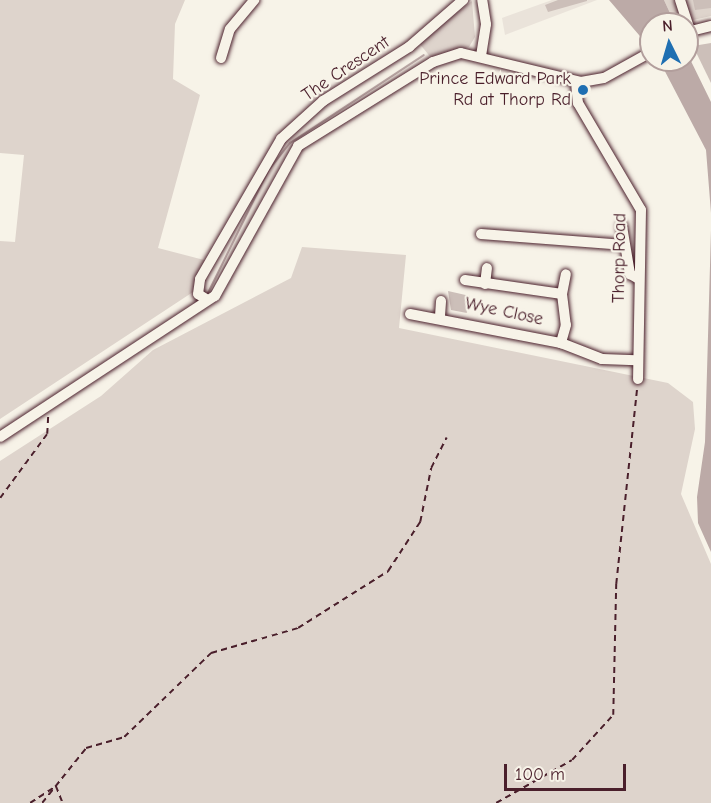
<!DOCTYPE html>
<style>
body{margin:0}
#map{position:relative;width:711px;height:803px;overflow:hidden;background:#f7f3e8;font-family:"Comic Neue",sans-serif}
div>[style]{position:absolute}
[style*='--x']{left:calc(var(--x)*1px);top:calc(var(--y)*1px);width:calc(var(--w)*1px);rotate:calc(var(--a)*1deg)}
.built>*{inset:0;background:#eae3da}
.green>*{inset:0;background:#ded4cc}
.water>*{inset:0;background:#bcaaa7}
.stream>*{height:2px;margin:-1px;padding:0 1px;transform-origin:1px;border-radius:1px;background:#bcaaa7}
.building>*{inset:0;background:#ccbfb9}
.path>*{height:1.5px;margin-top:-0.75px;transform-origin:0;background:repeating-linear-gradient(90deg,#4a1f2b 0 6px,transparent 0 10.5px)}
.roads{filter:drop-shadow(0 0 2px #4a1f2b) drop-shadow(0 0 2px #4a1f2b)}
.minor>*{height:10px;margin:-5px;padding:0 5px;transform-origin:5px;border-radius:5px;background:#f7f3e8}
.dots>*{width:16px;height:16px;translate:-50% -50%;box-sizing:border-box;border:3px solid #f7f3e8;border-radius:50%}
span{translate:-50% -50%;white-space:nowrap;text-align:center;line-height:1.15;-webkit-text-stroke:4.5px #f7f3e8;paint-order:stroke}
.street-label{font-size:18px;color:#4a1f2b}
.poi-label{font-size:18px;color:#4a1f2b}
.right{translate:-100% -50%;text-align:right}
.north{position:absolute;left:639px;top:12px;width:60px;height:60px;box-sizing:border-box;background:#f7f3e8;border:2px solid #b29e9c;border-radius:50%;rotate:355deg;font-size:16px;font-weight:700;line-height:24px;text-align:center;color:#4a1f2b}
.north::after{content:'';display:block;margin:auto;width:21px;height:27px;background:#1f6fb2;clip-path:polygon(50% 0,100% 100%,50% 72%,0 100%)}
.scale{position:absolute;left:504px;top:764px;width:122px;height:27px;box-sizing:border-box;border:3px solid #4a1f2b;border-top:0;padding-left:8px;font-size:18px;line-height:21px;white-space:nowrap;color:#4a1f2b;-webkit-text-stroke:4px #f7f3e8;paint-order:stroke}
</style>
<div id="map">
<div class="built">
<i style="clip-path:polygon(552px 0,597px 0,505px 35px,502px 18px)"></i>
</div>
<div class="green">
<i style="clip-path:polygon(0 0,185px 0,175px 24px,173px 79px,200px 95px,158px 248px,208px 261px,193px 292px,0 419px,0 241px,15px 242px,24px 155px,0 153px)"></i>
<i style="clip-path:polygon(664px 0,711px 0,711px 16px,675px 24px)"></i>
<i style="clip-path:polygon(472px 1px,475px 37px,469px 47px,432px 59px,419px 43px)"></i>
<i style="clip-path:polygon(302px 247px,406px 255px,399px 328px,668px 383px,693px 402px,695px 429px,681px 494px,711px 564px,711px 803px,0 803px,0 461px,101px 396px,153px 350px,291px 278px)"></i>
</div>
<div class="water">
<i style="clip-path:polygon(609px 0,664px 0,675px 24px,651px 24px,651px 49px)"></i>
<i style="clip-path:polygon(687px 53px,711px 102px,711px 213px,706px 150px,659px 60px,687px 60px)"></i>
<i style="clip-path:polygon(711px 230px,711px 552px,698px 523px,697px 497px,705px 442px)"></i>
</div>
<div class="stream">
<i style="--x:208;--y:293;--w:136;--a:-63.8"></i>
<i style="--x:268;--y:171;--w:36;--a:-52"></i>
<i style="--x:290;--y:143;--w:160;--a:-33.3"></i>
</div>
<div class="building">
<i style="clip-path:polygon(558px 0,587px 0,587px 1px,548px 12px,545px 5px)"></i>
<i style="clip-path:polygon(693px 0,711px 0,711px 8px,695px 10px)"></i>
<i style="clip-path:polygon(711px 43px,711px 83px,693px 46px)"></i>
<i style="clip-path:polygon(448px 291px,470px 296px,467px 313px,451px 310px)"></i>
</div>
<div class="path">
<i style="--x:0;--y:498;--w:79;--a:-53.7"></i>
<i style="--x:47;--y:434;--w:18;--a:-87"></i>
<i style="--x:30;--y:803;--w:31;--a:-33"></i>
<i style="--x:56;--y:786;--w:18;--a:68"></i>
<i style="--x:42;--y:803;--w:70;--a:-51.3"></i>
<i style="--x:86;--y:748;--w:40;--a:-16"></i>
<i style="--x:124;--y:737;--w:121;--a:-44"></i>
<i style="--x:211;--y:653;--w:91;--a:-16"></i>
<i style="--x:298;--y:628;--w:107;--a:-32.3"></i>
<i style="--x:388;--y:571;--w:59;--a:-56.9"></i>
<i style="--x:420;--y:522;--w:55;--a:-78.5"></i>
<i style="--x:431;--y:468;--w:34;--a:-63"></i>
<i style="--x:496;--y:803;--w:87;--a:-29.5"></i>
<i style="--x:572;--y:760;--w:61;--a:-47.7"></i>
<i style="--x:613;--y:715;--w:131;--a:-88.7"></i>
<i style="--x:616;--y:584;--w:198;--a:-83.9"></i>
</div>
<div class="roads">
<div class="minor">
<i style="--x:680;--y:0;--w:33;--a:72"></i>
<i style="--x:687;--y:32;--w:25;--a:-14"></i>
<i style="--x:481;--y:56;--w:32;--a:-81"></i>
<i style="--x:486;--y:24;--w:24;--a:-99"></i>
<i style="--x:221;--y:58;--w:30;--a:-73"></i>
<i style="--x:230;--y:29;--w:38;--a:-50"></i>
<i style="--x:576;--y:82;--w:21;--a:85"></i>
<i style="--x:578;--y:103;--w:124;--a:59.5"></i>
<i style="--x:641;--y:210;--w:169;--a:91"></i>
<i style="--x:622;--y:226;--w:49;--a:80.5"></i>
<i style="--x:630;--y:274;--w:8;--a:30"></i>
<i style="--x:481;--y:234;--w:144;--a:4.4"></i>
<i style="--x:465;--y:280;--w:98;--a:8.2"></i>
<i style="--x:562;--y:294;--w:31;--a:83"></i>
<i style="--x:566;--y:325;--w:19;--a:106"></i>
<i style="--x:561;--y:343;--w:44;--a:21.3"></i>
<i style="--x:602;--y:359;--w:34;--a:2"></i>
<i style="--x:485;--y:284;--w:16;--a:-83"></i>
<i style="--x:562;--y:294;--w:20;--a:-79"></i>
<i style="--x:206;--y:299;--w:9;--a:-148"></i>
<i style="--x:198;--y:294;--w:15;--a:-82"></i>
<i style="--x:200;--y:279;--w:162;--a:-59.9"></i>
<i style="--x:281;--y:139;--w:57;--a:-42.1"></i>
<i style="--x:323;--y:101;--w:102;--a:-32.1"></i>
<i style="--x:409;--y:47;--w:72;--a:-41"></i>
<i style="--x:410;--y:314;--w:154;--a:10.9"></i>
<i style="--x:440;--y:316;--w:15;--a:-86"></i>
<i style="--x:0;--y:437;--w:257;--a:-33.3"></i>
<i style="--x:215;--y:296;--w:171;--a:-61"></i>
<i style="--x:298;--y:146;--w:159;--a:-31.9"></i>
<i style="--x:433;--y:62;--w:29;--a:-18"></i>
<i style="--x:461;--y:53;--w:123;--a:13.6"></i>
<i style="--x:581;--y:82;--w:23;--a:-10"></i>
<i style="--x:604;--y:78;--w:54;--a:-29"></i>
</div>
</div>
<div class="dots">
<i style="left:583px;top:90px;background:#1f6fb2"></i>
</div>
<div class="street-label">
<span style="left:346px;top:69px;rotate:-34deg">The Crescent</span>
<span style="left:620px;top:258px;rotate:-89deg">Thorp Road</span>
<span style="left:504px;top:312px;rotate:12deg">Wye Close</span>
</div>
<div class="poi-label">
<span class="right" style="left:571px;top:90px">Prince Edward Park<br>Rd at Thorp Rd</span>
</div>
<div class="north">N</div>
<div class="scale">100 m</div>
</div>
